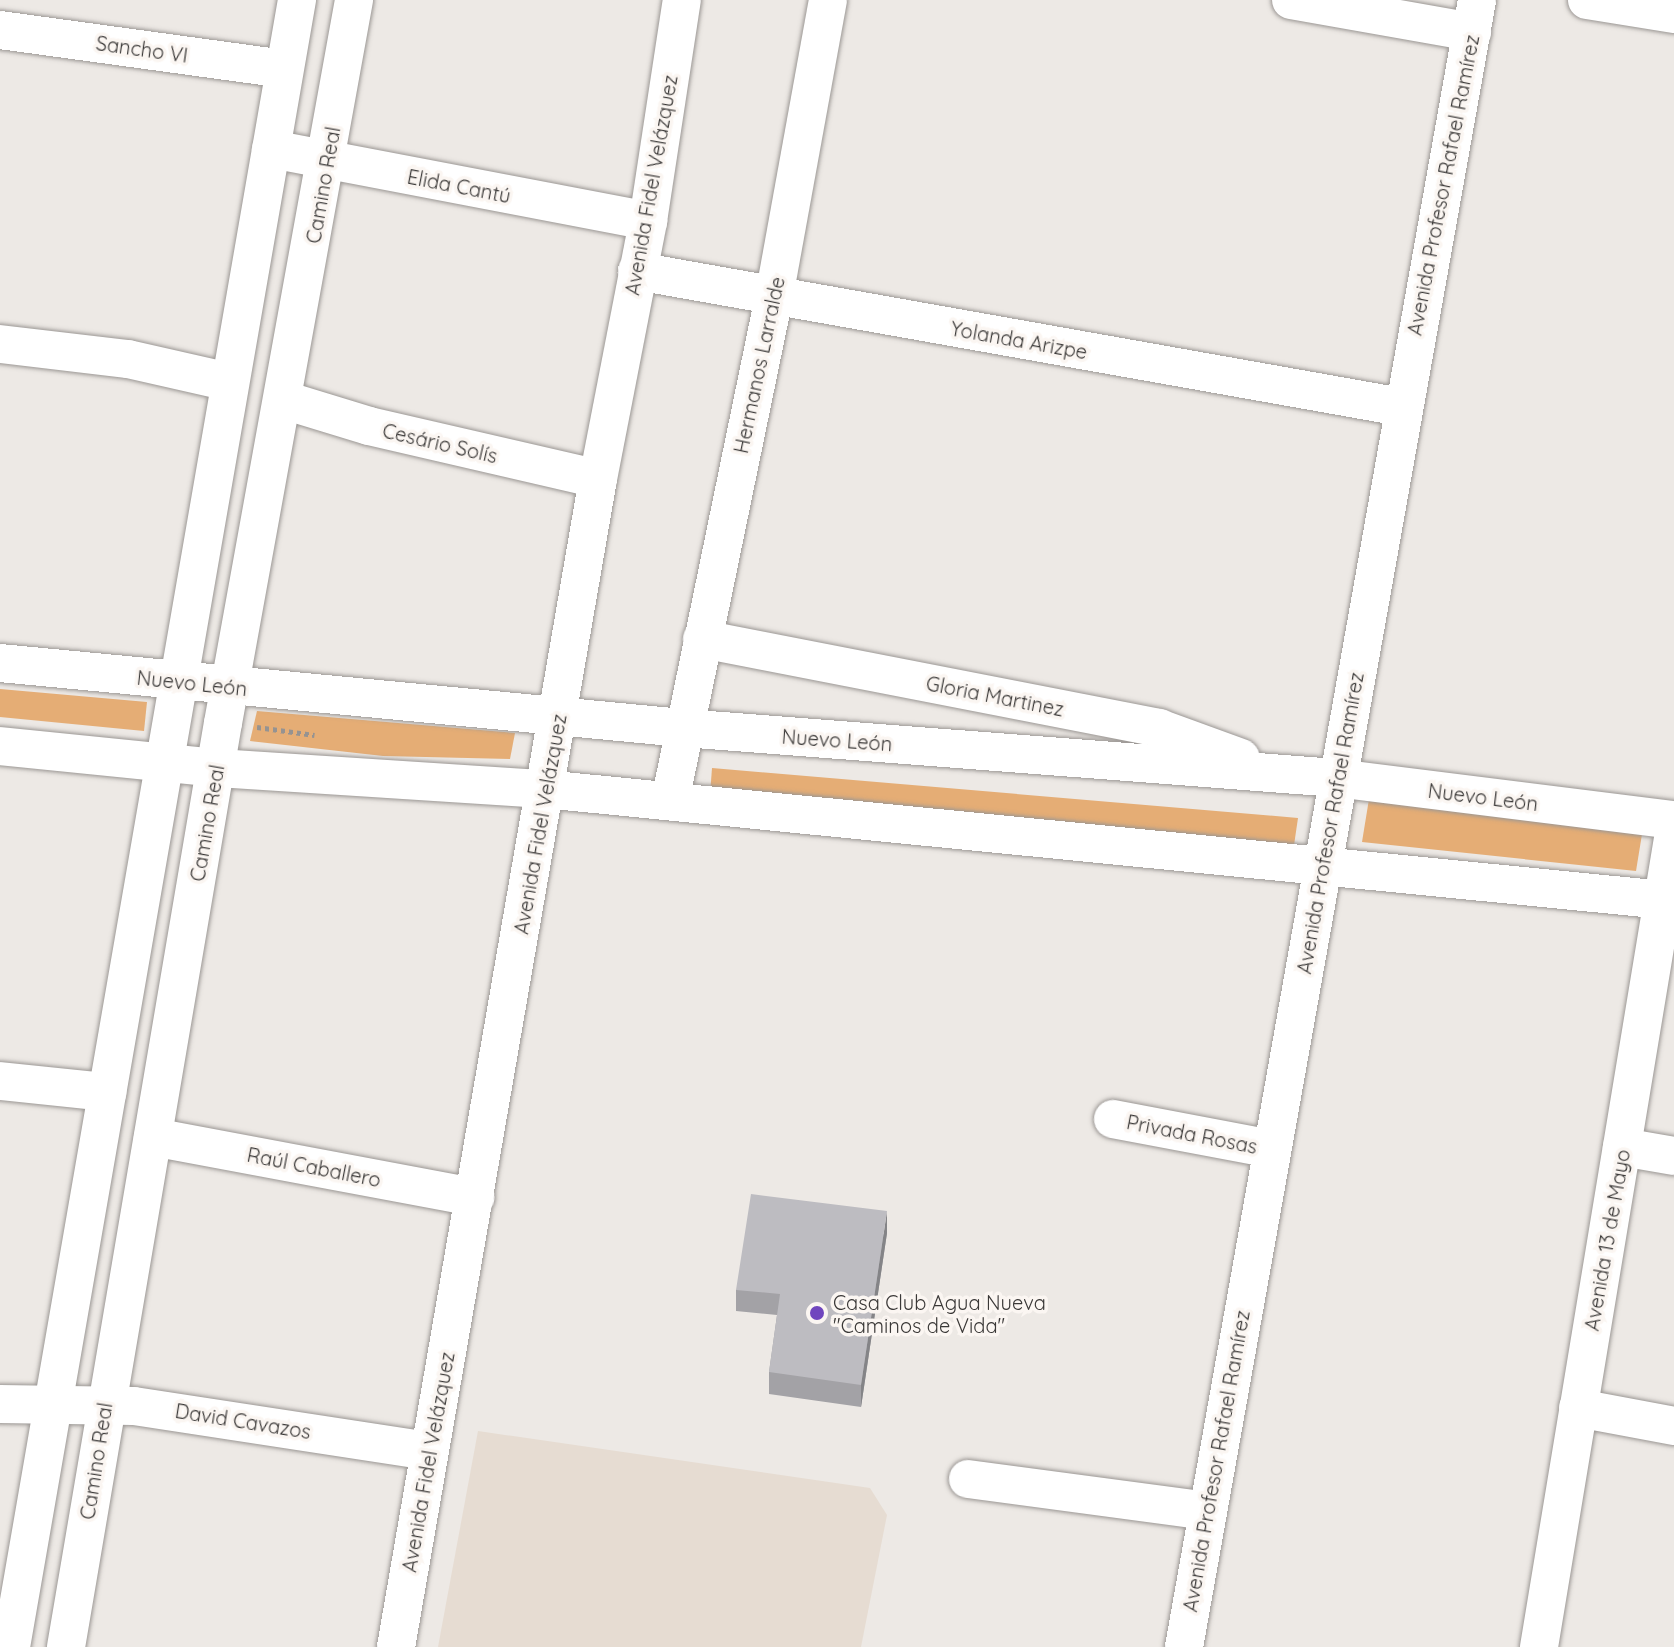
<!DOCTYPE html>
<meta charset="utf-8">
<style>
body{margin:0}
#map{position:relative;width:1674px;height:1647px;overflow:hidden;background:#ede9e5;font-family:Quicksand,sans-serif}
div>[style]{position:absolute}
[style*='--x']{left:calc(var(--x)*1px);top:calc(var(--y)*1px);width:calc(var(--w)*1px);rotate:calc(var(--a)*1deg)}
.built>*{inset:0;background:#e6dcd2}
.green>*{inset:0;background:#e5ad75}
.path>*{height:5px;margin-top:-2.5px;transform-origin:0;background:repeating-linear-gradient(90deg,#969391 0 4px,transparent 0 8px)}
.roads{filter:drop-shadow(0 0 2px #9b9794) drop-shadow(0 0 2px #9b9794)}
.minor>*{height:38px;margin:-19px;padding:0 19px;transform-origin:19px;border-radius:19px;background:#fff}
.wall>*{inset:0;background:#a3a2a6}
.shaded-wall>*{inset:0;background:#848487}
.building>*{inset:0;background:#bdbcc1}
.dots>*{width:22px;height:22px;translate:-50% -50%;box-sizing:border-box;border:4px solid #fbf6f2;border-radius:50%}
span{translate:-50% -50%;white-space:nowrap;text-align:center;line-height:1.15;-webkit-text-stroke:7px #fbf6f2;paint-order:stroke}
.street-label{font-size:20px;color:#3a3837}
.poi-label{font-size:20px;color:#3a3837}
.left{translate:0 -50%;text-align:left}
</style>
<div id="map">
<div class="built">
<i style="clip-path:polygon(478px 1431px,870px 1488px,887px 1515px,861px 1647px,438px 1647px)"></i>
</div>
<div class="green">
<i style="clip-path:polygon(0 689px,147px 702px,144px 731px,0 717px)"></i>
<i style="clip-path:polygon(257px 711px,515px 733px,510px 759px,383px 756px,250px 741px)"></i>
<i style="clip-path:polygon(712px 768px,1298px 818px,1293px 852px,710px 795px)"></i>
<i style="clip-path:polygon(1369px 799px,1643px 828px,1636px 871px,1362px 842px)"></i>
</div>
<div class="path">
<i style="--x:257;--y:727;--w:58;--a:8"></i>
</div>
<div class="roads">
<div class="minor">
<i style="--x:1291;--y:0;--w:184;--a:10"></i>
<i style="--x:1587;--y:0;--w:88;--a:9.1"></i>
<i style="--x:0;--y:30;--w:287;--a:7.8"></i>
<i style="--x:271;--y:149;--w:384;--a:10.8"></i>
<i style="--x:637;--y:271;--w:776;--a:10.09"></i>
<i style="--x:0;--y:344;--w:129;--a:6.7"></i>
<i style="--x:128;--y:359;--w:104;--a:12.8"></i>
<i style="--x:284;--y:400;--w:89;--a:17"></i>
<i style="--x:369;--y:426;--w:235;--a:13"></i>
<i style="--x:702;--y:639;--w:466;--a:11"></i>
<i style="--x:1159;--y:728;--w:87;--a:20.1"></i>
<i style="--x:0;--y:663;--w:686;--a:5.44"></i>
<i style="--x:683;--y:728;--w:655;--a:4.38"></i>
<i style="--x:1336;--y:778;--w:341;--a:7.1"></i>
<i style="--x:0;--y:746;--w:218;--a:5.8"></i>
<i style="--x:217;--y:768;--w:328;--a:3.7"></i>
<i style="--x:544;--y:789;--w:1136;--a:5.66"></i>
<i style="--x:670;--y:801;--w:515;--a:-78.34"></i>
<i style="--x:774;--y:297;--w:302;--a:-79.7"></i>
<i style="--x:0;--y:1081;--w:108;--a:5.9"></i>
<i style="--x:1113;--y:1119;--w:162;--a:10.7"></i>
<i style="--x:153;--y:1137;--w:328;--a:10.6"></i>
<i style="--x:1622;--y:1147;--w:53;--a:9.8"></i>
<i style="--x:0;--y:1404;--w:134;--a:0.9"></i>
<i style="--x:134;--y:1406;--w:298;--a:8.7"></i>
<i style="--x:1578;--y:1408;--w:98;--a:10.6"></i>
<i style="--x:968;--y:1479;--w:241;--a:7.6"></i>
<i style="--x:11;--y:1647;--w:1672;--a:-80.15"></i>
<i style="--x:66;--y:1647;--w:937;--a:-80.36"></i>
<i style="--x:223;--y:723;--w:735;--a:-79.73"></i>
<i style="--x:396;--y:1647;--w:1185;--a:-80.19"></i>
<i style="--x:598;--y:479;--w:263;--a:-79"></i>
<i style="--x:648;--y:221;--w:224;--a:-81.3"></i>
<i style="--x:1184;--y:1647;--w:1673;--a:-79.91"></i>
<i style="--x:1539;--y:1647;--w:826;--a:-80.59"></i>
</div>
</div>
<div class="wall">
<i style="clip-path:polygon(887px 1233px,861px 1407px,769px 1394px,769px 1372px,777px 1315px,736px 1311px,736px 1290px)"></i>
</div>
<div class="shaded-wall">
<i style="clip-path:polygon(887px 1211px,887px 1233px,861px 1407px,861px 1385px)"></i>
</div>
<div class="building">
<i style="clip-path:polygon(751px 1194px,887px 1211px,861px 1385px,769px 1372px,780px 1294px,736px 1290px)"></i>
</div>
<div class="dots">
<i style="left:817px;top:1313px;background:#7046be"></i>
</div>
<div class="street-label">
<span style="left:142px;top:49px;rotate:8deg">Sancho VI</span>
<span style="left:323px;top:185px;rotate:-80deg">Camino Real</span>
<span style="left:651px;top:185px;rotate:-80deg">Avenida Fidel Velázquez</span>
<span style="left:1443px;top:185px;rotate:-79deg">Avenida Profesor Rafael Ramírez</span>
<span style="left:459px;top:186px;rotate:11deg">Elida Cantú</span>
<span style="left:1019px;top:340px;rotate:10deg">Yolanda Arizpe</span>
<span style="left:759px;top:365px;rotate:-78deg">Hermanos Larralde</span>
<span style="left:440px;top:443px;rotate:13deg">Cesário Solís</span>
<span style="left:192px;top:683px;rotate:6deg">Nuevo León</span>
<span style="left:995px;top:696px;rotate:11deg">Gloria Martinez</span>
<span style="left:837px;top:740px;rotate:4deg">Nuevo León</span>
<span style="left:1483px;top:797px;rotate:7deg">Nuevo León</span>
<span style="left:207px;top:823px;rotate:-80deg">Camino Real</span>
<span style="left:1330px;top:823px;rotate:-80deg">Avenida Profesor Rafael Ramírez</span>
<span style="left:540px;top:824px;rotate:-80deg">Avenida Fidel Velázquez</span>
<span style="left:1192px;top:1134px;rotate:11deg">Privada Rosas</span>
<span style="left:314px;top:1167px;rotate:11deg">Raúl Caballero</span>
<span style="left:1607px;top:1240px;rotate:-80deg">Avenida 13 de Mayo</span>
<span style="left:243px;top:1421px;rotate:9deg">David Cavazos</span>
<span style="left:96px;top:1461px;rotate:-81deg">Camino Real</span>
<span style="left:1216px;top:1461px;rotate:-80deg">Avenida Profesor Rafael Ramírez</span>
<span style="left:428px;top:1462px;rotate:-80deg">Avenida Fidel Velázquez</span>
</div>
<div class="poi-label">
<span class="left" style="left:833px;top:1314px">Casa Club Agua Nueva<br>"Caminos de Vida"</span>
</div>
</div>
